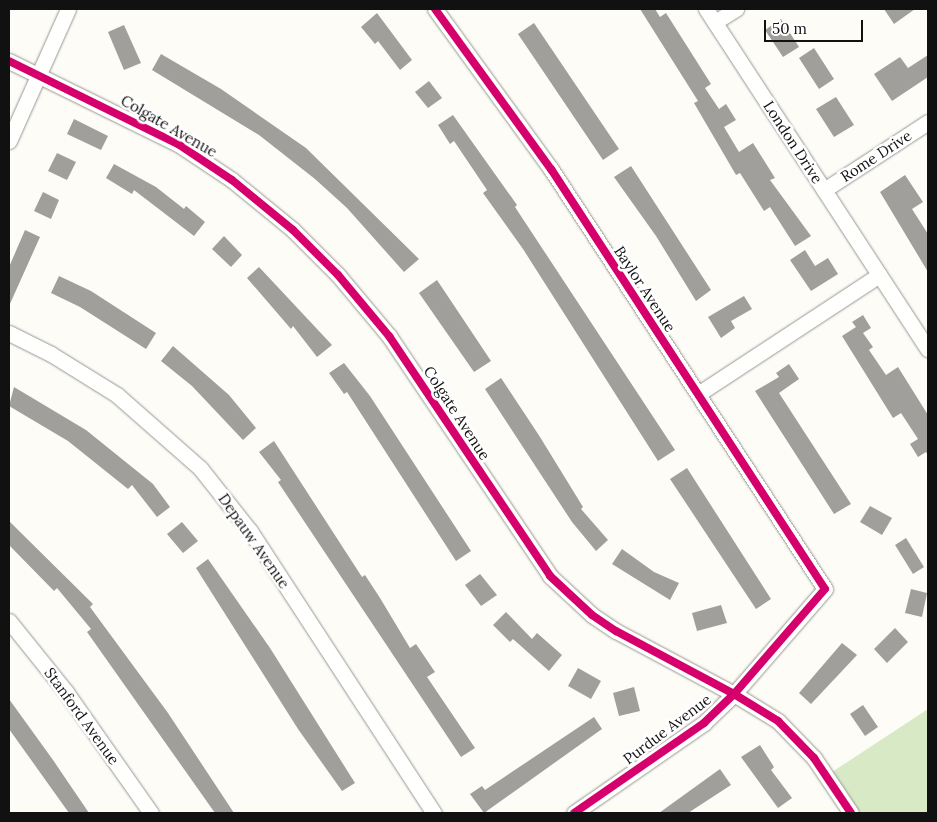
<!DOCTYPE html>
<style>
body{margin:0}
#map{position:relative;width:937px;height:822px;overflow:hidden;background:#fdfcf7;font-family:Lora,serif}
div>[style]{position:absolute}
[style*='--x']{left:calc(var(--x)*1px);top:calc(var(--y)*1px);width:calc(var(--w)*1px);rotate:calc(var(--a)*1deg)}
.forest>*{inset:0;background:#d8eac5}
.building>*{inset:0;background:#a19f9c}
.roads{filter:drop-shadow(0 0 1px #979795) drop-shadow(0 0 1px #979795)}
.minor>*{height:15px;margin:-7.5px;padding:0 7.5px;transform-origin:7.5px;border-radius:7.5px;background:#fffffe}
.cycleway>*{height:8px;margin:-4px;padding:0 4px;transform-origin:4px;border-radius:4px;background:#d6006c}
span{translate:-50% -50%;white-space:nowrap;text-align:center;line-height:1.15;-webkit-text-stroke:5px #fff;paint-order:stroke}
.street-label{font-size:15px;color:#111}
.frame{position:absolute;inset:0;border:10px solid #111;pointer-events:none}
.scale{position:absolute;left:764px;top:20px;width:99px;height:22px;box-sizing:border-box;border:2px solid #111;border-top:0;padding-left:6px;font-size:15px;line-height:18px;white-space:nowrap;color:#111;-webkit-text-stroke:4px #fff;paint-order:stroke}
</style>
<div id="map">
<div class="forest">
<i style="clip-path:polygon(928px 709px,928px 813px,851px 813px,826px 776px)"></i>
</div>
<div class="building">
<i style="clip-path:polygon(640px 9px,655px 9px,660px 17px,666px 13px,711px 84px,705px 88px,719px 109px,726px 104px,736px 120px,724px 127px,739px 152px,753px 143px,775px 178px,770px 180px,811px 236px,795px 246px,770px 207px,764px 211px,740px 173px,736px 175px,694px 103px,698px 101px)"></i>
<i style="clip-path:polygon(884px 9px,915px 9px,894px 24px)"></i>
<i style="clip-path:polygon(377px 13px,412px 60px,400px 70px,378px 41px,375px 44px,361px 27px)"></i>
<i style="clip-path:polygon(781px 19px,799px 47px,783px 57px,765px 30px)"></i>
<i style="clip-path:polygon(534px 23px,619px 149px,603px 160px,518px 34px)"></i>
<i style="clip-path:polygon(124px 25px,141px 63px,124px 70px,108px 32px)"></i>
<i style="clip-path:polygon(814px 48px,834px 79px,819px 89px,799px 58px)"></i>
<i style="clip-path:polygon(161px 54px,221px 89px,306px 148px,419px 259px,404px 272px,347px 208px,315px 179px,259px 135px,152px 70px)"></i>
<i style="clip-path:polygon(928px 55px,928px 77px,892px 101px,874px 74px,900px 57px,908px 68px)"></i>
<i style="clip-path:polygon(429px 81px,442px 98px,428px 108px,415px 92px)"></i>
<i style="clip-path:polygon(836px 97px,854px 125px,834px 137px,816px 109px)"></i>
<i style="clip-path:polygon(453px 115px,517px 205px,515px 207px,675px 450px,658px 461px,523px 249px,483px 193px,487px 190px,454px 141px,450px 144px,438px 125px)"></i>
<i style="clip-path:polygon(74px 119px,108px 136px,101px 150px,67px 134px)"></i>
<i style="clip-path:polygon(57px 153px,76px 162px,67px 180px,48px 171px)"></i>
<i style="clip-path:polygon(114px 164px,156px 187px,184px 209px,186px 206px,205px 222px,194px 236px,134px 190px,132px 194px,106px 178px)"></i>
<i style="clip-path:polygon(631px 166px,711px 290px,696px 301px,656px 236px,614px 177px)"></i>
<i style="clip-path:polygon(905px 175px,923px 202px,912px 209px,928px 234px,928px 272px,880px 192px)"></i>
<i style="clip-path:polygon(43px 192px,59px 200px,51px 219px,34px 211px)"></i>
<i style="clip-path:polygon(25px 230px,40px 237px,9px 306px,9px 267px)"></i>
<i style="clip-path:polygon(224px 236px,242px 255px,231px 267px,212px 249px)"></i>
<i style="clip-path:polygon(805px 250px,815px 266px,828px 258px,838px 274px,811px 291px,790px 260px)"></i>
<i style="clip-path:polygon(259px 267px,332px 345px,317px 357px,293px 326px,291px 329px,247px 278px)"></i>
<i style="clip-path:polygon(59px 276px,91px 291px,156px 333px,146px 349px,80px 307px,51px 293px)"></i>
<i style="clip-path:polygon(437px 280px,491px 361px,474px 372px,419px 293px)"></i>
<i style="clip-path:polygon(744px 296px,752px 309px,731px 321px,735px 328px,721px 338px,708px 317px)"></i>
<i style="clip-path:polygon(863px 315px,871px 328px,863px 333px,873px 347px,869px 350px,886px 375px,898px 367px,928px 415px,928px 455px,926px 452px,918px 457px,910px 444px,918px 439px,901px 413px,893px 418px,842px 336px,856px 327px,852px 322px)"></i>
<i style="clip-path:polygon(173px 346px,229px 395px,256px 428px,243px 440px,192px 386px,161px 361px)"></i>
<i style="clip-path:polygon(344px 363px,370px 396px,471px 551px,456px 561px,347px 392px,344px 394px,329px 373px)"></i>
<i style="clip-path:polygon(789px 364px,799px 379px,779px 393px,851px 504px,834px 514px,755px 391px,779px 377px,776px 373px)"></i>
<i style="clip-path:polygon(501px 378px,540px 437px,583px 507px,581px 509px,608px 540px,596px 551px,572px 522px,485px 389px)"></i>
<i style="clip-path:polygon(14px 387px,86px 430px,153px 484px,170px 507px,157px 517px,132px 485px,128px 489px,68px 441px,9px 406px)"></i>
<i style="clip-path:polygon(274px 441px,362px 577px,365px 575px,380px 598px,410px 648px,416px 644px,435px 672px,427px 677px,475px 748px,461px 757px,278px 482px,281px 480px,259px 452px)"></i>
<i style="clip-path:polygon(687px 468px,771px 599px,756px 609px,670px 479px)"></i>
<i style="clip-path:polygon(870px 506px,892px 518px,882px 535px,860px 522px)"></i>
<i style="clip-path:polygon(9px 521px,93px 604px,90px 607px,168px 713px,234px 813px,215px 813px,87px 632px,91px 629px,57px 588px,54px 591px,9px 545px)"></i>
<i style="clip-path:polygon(182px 522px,198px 541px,183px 553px,167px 534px)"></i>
<i style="clip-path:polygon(906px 538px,924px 567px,913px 574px,895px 545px)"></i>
<i style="clip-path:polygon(622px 549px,654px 572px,679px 583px,670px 600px,612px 564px)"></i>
<i style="clip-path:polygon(208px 559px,270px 648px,355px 783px,342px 791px,298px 729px,196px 568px)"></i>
<i style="clip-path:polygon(480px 574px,497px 595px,481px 606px,465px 585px)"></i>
<i style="clip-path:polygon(911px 589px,927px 593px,922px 617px,905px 613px)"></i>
<i style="clip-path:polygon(721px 605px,727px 623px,697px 631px,692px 613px)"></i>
<i style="clip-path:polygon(506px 612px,532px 639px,537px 633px,562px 655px,549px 671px,513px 639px,510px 642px,493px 625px)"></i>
<i style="clip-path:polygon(895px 628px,908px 642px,887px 663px,874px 649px)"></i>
<i style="clip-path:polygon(842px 643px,857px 655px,811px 704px,799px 693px)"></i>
<i style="clip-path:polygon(578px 668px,601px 681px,591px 699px,568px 686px)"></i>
<i style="clip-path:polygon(634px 687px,640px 711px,619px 716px,613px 693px)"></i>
<i style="clip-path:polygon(9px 699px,53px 760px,89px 813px,69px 813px,9px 729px)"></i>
<i style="clip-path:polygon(863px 705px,878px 727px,865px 736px,850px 714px)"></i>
<i style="clip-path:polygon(594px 717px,602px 729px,484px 813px,470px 794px,482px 786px,485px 790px)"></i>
<i style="clip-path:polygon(760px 745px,774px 767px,771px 770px,792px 798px,778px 808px,741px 757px)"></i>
<i style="clip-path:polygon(720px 769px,731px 785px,688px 813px,659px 813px)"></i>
</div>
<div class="roads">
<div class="minor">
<i style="--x:435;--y:9;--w:198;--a:54.1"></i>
<i style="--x:551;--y:169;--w:501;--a:56.88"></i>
<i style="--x:825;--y:589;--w:139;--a:130.9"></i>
<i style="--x:734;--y:694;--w:42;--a:136"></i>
<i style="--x:704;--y:723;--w:158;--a:145.3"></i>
<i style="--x:706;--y:9;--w:406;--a:56.9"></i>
<i style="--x:715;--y:22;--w:25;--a:-32"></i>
<i style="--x:9;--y:61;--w:188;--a:26.2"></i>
<i style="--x:178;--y:144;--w:65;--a:33.7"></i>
<i style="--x:232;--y:180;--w:79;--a:39.3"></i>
<i style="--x:293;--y:230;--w:64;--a:45"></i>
<i style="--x:338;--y:275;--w:80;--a:50.1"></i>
<i style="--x:389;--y:336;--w:289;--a:56.1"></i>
<i style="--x:550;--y:576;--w:57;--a:42.9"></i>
<i style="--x:592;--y:615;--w:29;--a:34"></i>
<i style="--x:616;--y:631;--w:134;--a:28.1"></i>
<i style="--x:734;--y:694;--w:52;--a:31.5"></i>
<i style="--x:778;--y:721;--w:52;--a:45.8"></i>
<i style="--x:814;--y:758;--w:66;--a:56.1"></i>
<i style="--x:9;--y:141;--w:145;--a:-65.9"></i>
<i style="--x:824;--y:190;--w:124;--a:-33.2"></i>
<i style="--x:9;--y:333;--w:47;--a:26.6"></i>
<i style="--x:51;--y:354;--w:78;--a:31.8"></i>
<i style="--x:117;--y:395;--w:111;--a:41.3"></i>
<i style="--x:200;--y:468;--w:80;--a:51.6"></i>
<i style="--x:250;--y:531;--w:337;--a:56.9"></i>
<i style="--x:698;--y:394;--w:217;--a:-33.3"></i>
<i style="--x:9;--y:621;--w:91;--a:51.2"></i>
<i style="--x:66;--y:692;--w:148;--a:54.9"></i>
</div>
</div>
<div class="cycleway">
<i style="--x:435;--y:9;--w:198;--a:54.1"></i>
<i style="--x:551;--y:169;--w:501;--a:56.88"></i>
<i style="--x:825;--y:589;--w:139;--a:130.9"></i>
<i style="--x:734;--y:694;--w:42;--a:136"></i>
<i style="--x:704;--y:723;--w:158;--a:145.3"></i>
<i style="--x:9;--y:61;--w:188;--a:26.2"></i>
<i style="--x:178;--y:144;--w:65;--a:33.7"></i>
<i style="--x:232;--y:180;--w:79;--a:39.3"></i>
<i style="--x:293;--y:230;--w:64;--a:45"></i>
<i style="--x:338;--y:275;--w:80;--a:50.1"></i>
<i style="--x:389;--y:336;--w:289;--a:56.1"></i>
<i style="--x:550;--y:576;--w:57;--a:42.9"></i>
<i style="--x:592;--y:615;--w:29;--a:34"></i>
<i style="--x:616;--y:631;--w:134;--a:28.1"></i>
<i style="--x:734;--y:694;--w:52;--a:31.5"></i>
<i style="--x:778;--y:721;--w:52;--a:45.8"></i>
<i style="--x:814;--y:758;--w:66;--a:56.1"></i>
</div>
<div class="street-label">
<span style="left:169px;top:126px;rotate:30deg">Colgate Avenue</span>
<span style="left:793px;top:142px;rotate:57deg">London Drive</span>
<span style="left:876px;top:156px;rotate:-33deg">Rome Drive</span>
<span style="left:645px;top:289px;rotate:57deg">Baylor Avenue</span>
<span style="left:457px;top:413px;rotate:57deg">Colgate Avenue</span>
<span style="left:254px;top:541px;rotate:55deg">Depauw Avenue</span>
<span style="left:82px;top:716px;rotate:54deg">Stanford Avenue</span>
<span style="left:667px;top:729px;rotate:-37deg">Purdue Avenue</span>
</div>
<div class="frame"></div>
<div class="scale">50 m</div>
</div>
